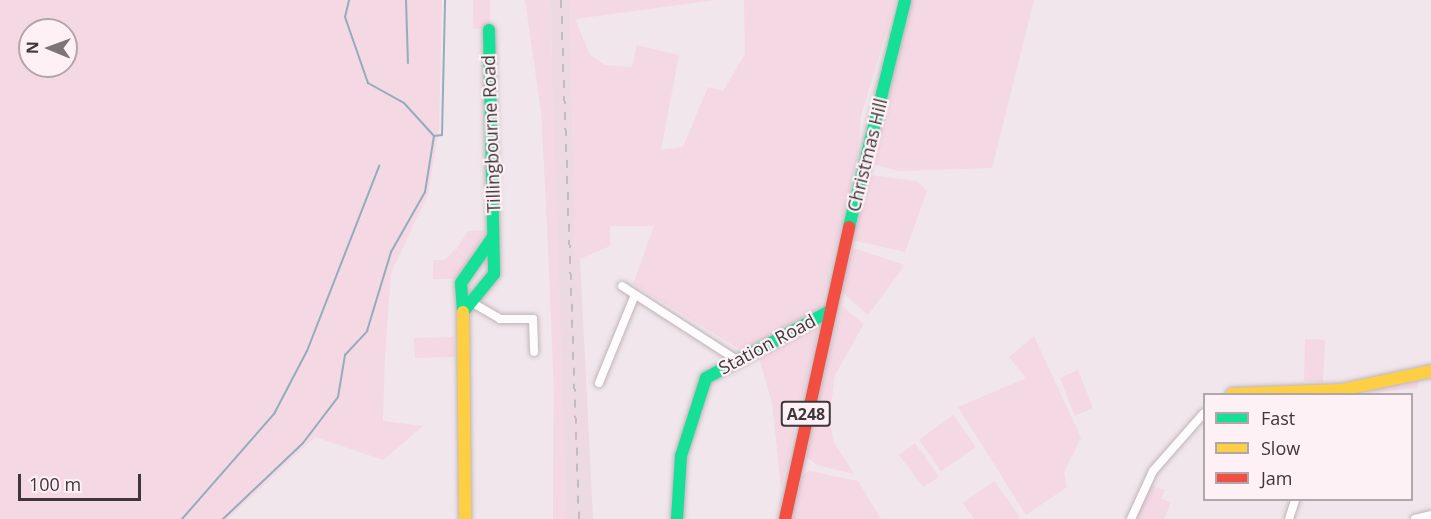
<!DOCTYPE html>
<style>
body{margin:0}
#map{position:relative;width:1431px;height:519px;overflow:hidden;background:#f1e6eb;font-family:"Open Sans",sans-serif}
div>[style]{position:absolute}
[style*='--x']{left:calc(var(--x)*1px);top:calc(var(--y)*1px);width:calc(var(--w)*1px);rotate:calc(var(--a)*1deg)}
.built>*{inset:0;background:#edd9e2}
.green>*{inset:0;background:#f4d8e4}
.stream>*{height:2px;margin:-1px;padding:0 1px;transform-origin:1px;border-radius:1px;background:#93adbb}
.roads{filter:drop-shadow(0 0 2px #beb5b9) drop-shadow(0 0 2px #beb5b9)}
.street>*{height:8px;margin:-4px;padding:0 4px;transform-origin:4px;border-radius:4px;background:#fdfbfc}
.fast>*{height:12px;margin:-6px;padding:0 6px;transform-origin:6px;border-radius:6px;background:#16e098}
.slow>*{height:12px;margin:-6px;padding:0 6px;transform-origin:6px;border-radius:6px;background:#ffcf43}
.jam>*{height:12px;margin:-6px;padding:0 6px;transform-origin:6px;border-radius:6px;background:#f24e42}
.rail>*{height:2px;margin-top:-1px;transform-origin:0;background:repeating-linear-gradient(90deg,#c1bdbf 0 8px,transparent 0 16px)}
span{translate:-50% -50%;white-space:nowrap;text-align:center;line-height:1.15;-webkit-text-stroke:4.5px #fef1f6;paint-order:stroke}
.shield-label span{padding:2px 4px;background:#fef1f6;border:2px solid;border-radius:4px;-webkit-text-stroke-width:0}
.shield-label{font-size:16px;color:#3e3639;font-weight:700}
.street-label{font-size:18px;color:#3e3639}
.legend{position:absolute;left:1203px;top:393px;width:210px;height:108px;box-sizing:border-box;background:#fef1f6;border:2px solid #b1a6aa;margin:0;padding:8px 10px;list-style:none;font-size:18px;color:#3e3639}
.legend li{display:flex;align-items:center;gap:12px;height:30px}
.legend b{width:30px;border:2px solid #b1a6aa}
.north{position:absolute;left:18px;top:18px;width:60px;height:60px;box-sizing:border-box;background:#fef1f6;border:2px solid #b1a6aa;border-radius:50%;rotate:271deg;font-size:16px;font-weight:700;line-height:24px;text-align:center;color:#3e3639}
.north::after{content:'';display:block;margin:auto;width:21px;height:27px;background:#7d7477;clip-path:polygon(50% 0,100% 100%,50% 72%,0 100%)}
.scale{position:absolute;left:18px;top:474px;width:123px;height:27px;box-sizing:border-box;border:3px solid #3e3639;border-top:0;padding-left:8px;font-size:18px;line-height:21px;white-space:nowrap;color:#3e3639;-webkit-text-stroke:4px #fef1f6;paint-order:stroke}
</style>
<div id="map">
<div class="built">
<i style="clip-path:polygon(550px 0,570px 0,575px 260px,580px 260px,593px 519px,553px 519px,554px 363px,539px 66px,552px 56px)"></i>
</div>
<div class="green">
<i style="clip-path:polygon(evenodd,0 0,442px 0,439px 130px,428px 194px,391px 273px,385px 354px,383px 421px,423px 426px,383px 460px,315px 437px,228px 519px,0 519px,0 0,30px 30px,66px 30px,66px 66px,30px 66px,30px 30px)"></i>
<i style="clip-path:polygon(473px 0,490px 0,490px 27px,473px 29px)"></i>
<i style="clip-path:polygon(525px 0,550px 0,567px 519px,553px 519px,556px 440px,543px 125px)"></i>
<i style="clip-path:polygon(570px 0,716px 0,575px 19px,590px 55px,605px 65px,632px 67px,637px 45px,679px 55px,661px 150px,683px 147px,708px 87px,723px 91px,745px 54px,744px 0,896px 0,861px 116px,858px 154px,821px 307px,741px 350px,633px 284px,654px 226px,610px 226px,610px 246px,575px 261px)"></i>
<i style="clip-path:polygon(911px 0,1034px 0,992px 168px,898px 171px,873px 164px)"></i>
<i style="clip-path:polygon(870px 175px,917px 181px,927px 191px,905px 252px,852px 240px)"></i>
<i style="clip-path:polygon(486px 230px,469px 259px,457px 248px,468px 231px)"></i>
<i style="clip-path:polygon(456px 248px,469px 260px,455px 279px,433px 279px,433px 260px,445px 260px)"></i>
<i style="clip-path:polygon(853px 248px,905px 265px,868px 315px,841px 291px)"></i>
<i style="clip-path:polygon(842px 306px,864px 324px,835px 375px,829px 420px,834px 442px,854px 474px,817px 465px,803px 454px)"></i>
<i style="clip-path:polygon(819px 323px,782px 486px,781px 488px,772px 403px,758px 354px)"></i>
<i style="clip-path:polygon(1034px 336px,1081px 438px,1064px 472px,1067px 487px,1026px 515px,958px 407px,1026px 378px,1009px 357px)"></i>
<i style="clip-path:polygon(454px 337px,455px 357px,415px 358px,414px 338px)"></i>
<i style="clip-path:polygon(1305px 339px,1325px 340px,1323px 382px,1304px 381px)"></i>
<i style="clip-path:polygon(1078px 370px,1093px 408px,1075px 416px,1060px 378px)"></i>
<i style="clip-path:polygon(1419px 376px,1418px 388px,1371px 393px,1371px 388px)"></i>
<i style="clip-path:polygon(953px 415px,976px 447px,941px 471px,919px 440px)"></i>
<i style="clip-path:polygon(915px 443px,939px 477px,923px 487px,899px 455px)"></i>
<i style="clip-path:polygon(809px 471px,858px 481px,881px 519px,792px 519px,800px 477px)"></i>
<i style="clip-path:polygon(994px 481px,1020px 517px,1018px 519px,974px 519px,963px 503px)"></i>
<i style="clip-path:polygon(1150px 485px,1165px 490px,1161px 499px,1171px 502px,1164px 519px,1134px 519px)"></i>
</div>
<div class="stream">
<i style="--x:349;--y:0;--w:17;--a:103"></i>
<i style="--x:345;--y:17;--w:70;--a:70.8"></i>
<i style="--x:368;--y:83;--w:41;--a:29.1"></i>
<i style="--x:404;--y:103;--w:45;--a:47.7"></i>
<i style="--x:406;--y:0;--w:63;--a:88.2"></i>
<i style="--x:434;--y:136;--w:8;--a:-7"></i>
<i style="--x:442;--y:135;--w:135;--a:-88.7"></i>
<i style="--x:182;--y:519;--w:140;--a:-48.8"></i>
<i style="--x:274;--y:414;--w:71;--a:-62.4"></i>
<i style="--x:307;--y:351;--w:199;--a:-68.7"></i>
<i style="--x:223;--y:519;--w:110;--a:-43.5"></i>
<i style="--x:303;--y:443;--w:58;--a:-52.7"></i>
<i style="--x:338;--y:397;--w:43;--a:-80.5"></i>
<i style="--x:345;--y:355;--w:33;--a:-47"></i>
<i style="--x:367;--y:331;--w:83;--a:-73.1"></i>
<i style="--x:391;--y:252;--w:69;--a:-60.5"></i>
<i style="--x:425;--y:192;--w:57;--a:-80.9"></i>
</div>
<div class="roads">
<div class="street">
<i style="--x:622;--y:286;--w:137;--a:32.8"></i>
<i style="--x:471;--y:302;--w:34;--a:30"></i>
<i style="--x:500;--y:319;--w:33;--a:0"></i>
<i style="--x:533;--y:319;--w:33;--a:88"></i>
<i style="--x:599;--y:383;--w:95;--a:-67.8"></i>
<i style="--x:1131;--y:519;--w:53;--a:-65.4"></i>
<i style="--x:1153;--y:471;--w:77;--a:-48.7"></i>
<i style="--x:1289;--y:519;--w:20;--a:-72"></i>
<i style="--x:1415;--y:519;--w:16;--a:-14"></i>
</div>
<div class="fast">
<i style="--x:489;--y:30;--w:244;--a:88.8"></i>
<i style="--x:494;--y:274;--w:49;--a:129.2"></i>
<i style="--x:463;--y:312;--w:29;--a:-94"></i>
<i style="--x:461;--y:283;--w:56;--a:-55.2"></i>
<i style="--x:849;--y:227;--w:234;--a:-76.1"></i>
<i style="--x:677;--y:519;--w:63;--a:-86.4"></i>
<i style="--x:681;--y:456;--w:82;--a:-72.2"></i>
<i style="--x:706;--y:378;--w:141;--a:-28.4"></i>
</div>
<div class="slow">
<i style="--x:463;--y:312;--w:207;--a:89.4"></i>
<i style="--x:1232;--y:394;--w:109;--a:-2.1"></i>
<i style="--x:1341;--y:390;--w:92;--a:-11.9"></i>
</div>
<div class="jam">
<i style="--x:785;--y:519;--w:299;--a:-77.6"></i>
</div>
</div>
<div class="rail">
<i style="--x:561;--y:0;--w:519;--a:88.01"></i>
</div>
<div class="shield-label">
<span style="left:806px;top:414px">A248</span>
</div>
<div class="street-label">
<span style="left:491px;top:134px;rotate:-92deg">Tillingbourne Road</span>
<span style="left:867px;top:155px;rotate:-76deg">Christmas Hill</span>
<span style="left:767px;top:344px;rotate:-28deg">Station Road</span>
</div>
<ul class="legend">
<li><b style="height:8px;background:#16e098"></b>Fast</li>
<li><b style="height:8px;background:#ffcf43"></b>Slow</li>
<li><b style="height:8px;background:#f24e42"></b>Jam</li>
</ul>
<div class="north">N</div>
<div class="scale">100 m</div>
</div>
